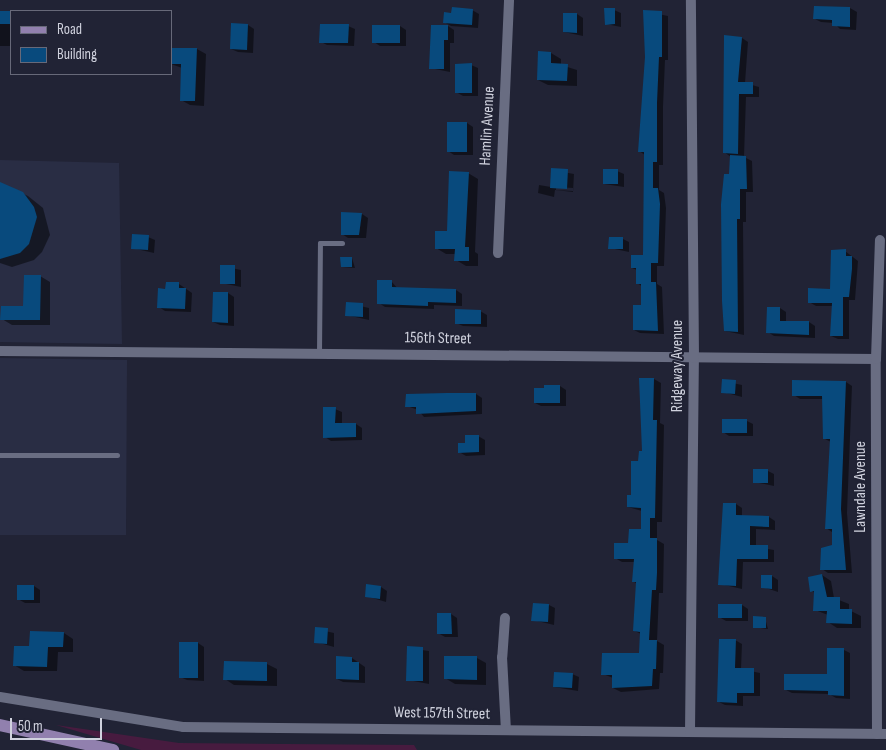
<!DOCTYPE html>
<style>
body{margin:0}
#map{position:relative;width:886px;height:750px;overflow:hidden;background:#212335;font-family:"Sofia Sans Condensed",sans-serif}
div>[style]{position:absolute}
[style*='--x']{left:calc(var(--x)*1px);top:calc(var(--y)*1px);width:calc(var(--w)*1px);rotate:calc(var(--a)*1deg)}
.built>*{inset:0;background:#292d44}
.green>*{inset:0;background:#471b3f}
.shadow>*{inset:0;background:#0007}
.building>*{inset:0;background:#084a7d}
.lane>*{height:5px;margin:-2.5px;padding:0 2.5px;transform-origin:2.5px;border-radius:2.5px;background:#696d82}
.street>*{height:10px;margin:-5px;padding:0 5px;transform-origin:5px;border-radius:5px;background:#696d82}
.primary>*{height:12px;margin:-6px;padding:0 6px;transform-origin:6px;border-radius:6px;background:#9180ae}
span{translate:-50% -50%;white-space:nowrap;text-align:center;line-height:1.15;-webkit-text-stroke:4px #212335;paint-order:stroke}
.street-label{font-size:16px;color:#d0d2de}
.legend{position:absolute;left:10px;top:10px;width:162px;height:65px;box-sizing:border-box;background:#212335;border:1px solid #676979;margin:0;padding:6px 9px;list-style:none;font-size:15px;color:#d0d2de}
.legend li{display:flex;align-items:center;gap:10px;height:25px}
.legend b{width:25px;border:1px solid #676979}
.scale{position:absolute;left:10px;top:718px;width:92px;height:22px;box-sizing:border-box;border:2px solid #d0d2de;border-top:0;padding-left:6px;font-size:15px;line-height:18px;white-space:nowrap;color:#d0d2de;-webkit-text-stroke:4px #212335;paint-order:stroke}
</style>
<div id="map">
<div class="built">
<i style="clip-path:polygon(0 160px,119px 163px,122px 344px,0 342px)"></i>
<i style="clip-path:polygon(0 358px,127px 360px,126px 535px,0 535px)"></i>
</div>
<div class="green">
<i style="clip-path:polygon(56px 725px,179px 743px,414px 745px,417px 750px,141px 750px)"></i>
</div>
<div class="shadow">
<i style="clip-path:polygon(815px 7px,850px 8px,857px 12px,856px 30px,840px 29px,834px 23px,821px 22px,815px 19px)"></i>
<i style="clip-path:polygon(472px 10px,479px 14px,478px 28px,451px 26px,444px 22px,453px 14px)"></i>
<i style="clip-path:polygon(614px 10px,621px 13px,621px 27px,606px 24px)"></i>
<i style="clip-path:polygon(644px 11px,668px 16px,668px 60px,665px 60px,663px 107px,663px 165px,659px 165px,659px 190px,664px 193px,666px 208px,664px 266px,657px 266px,657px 284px,662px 287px,664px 334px,640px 333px,634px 330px,642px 307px,643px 287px,637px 283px,637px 270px,632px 268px,645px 256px,645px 155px,639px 151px,646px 57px)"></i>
<i style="clip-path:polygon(0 12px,11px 12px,11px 46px,0 46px)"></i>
<i style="clip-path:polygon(577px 14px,583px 18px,583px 36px,564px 32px)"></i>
<i style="clip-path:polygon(248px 25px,254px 29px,253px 53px,238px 52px,231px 49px)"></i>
<i style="clip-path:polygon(348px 26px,355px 29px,354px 46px,327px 45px,321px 42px)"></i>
<i style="clip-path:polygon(400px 26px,406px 30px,406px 46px,380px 46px,374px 42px)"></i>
<i style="clip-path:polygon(432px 26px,448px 26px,454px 30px,454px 43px,450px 43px,450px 72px,430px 68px)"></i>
<i style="clip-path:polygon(742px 38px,748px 42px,745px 83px,759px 87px,759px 97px,746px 97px,744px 157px,752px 161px,753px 192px,746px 192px,746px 222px,743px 222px,744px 335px,725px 331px,731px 157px,724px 152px)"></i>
<i style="clip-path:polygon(171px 49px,197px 49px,206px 54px,204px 106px,190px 105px,181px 100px,182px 68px,171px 64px)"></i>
<i style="clip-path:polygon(539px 53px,551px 53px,561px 59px,561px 65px,577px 70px,577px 86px,548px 85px,538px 80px)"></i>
<i style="clip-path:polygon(471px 65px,478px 68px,478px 96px,463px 96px,456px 92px)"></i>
<i style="clip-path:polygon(467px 123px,473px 127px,473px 155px,454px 155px,448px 151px)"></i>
<i style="clip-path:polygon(evenodd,552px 170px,574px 174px,573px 192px,555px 190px,554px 197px,538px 193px,539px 185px,551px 187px,552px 170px,556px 187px,573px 188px,573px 191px,556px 190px,556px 187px)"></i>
<i style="clip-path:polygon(617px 171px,624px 174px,624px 187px,604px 184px)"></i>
<i style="clip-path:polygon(468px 173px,478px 179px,475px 252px,478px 254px,478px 266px,466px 266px,456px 260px,456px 254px,446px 254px,436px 248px,448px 233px)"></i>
<i style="clip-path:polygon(5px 185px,28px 196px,43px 208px,50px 235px,42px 252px,34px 260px,12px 267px,0 263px,0 186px)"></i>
<i style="clip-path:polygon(342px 214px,362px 214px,368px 218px,366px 238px,348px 238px,342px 234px)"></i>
<i style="clip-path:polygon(148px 237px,155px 240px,154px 253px,132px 248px)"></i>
<i style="clip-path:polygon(623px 239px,629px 242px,629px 252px,610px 248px)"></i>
<i style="clip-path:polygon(845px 251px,858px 261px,855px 300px,849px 300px,849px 339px,838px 339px,831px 336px,833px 306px,816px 306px,809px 302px,831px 290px)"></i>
<i style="clip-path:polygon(352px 258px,355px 268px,342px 267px)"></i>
<i style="clip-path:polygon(222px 266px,241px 270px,241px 287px,221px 283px)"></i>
<i style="clip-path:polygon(40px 276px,50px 282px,50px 325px,12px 325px,2px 319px,24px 307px)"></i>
<i style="clip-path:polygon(392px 282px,398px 289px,456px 290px,462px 294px,462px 306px,434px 305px,434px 309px,385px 307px,379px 303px)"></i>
<i style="clip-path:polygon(167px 283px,179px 284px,192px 293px,191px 312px,165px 311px,159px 307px)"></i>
<i style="clip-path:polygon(228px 293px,234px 297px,234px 326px,220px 325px,213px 322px)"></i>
<i style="clip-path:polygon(347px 303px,369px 308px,369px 320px,346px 315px)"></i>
<i style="clip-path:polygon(780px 308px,786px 312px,786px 322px,809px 322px,815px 326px,815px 338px,774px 336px,768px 332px)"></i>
<i style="clip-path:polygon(480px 311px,487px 315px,487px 327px,463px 326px,456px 323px)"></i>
<i style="clip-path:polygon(654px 379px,661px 383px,660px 423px,664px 425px,662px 522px,657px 522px,657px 540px,664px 544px,663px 593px,659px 593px,657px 641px,664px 645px,663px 673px,660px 673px,659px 689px,621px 692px,613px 688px,613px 678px,603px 674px,641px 654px,641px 634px,635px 631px,637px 584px,633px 581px,635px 562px,622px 562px,615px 558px,642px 530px,642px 511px,628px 507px,643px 452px)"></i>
<i style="clip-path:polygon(723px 381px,742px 385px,742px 397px,723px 392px)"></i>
<i style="clip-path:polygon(794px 382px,846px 382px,852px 386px,847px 513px,852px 573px,828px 573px,822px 569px,833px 546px,832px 532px,826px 528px,831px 442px,825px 439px,824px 399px,800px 399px,794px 395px)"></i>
<i style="clip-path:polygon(560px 386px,566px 390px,566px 406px,541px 406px,535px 403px,535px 389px)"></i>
<i style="clip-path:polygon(476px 394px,482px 398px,482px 414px,424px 417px,418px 410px,407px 406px)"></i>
<i style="clip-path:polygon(335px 409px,342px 412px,342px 424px,356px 424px,362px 428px,362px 440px,331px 441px,325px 437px)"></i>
<i style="clip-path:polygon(723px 421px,747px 421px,753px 424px,753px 436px,729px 436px,723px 432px)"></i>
<i style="clip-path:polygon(478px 436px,485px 440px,485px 455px,466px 456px,459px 452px)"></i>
<i style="clip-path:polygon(768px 471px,774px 474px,774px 486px,754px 482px)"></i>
<i style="clip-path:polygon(736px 504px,742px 508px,742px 516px,769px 517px,775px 521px,775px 530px,756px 529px,756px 547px,774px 550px,774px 562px,743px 562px,742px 589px,720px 584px)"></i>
<i style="clip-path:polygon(822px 575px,831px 581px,834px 598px,849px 604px,849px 610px,861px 616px,861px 628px,837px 628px,828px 622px,828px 615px,815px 610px,815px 593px,812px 591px)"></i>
<i style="clip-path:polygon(772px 576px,778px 580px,778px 592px,763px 587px)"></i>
<i style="clip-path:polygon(34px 586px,40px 590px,40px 603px,25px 603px,18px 599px)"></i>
<i style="clip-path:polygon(381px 587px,387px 591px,386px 602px,366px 596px)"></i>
<i style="clip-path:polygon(549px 605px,555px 608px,554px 625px,533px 620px)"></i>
<i style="clip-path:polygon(719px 605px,742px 605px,748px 609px,748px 621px,726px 621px,719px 617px)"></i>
<i style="clip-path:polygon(451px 614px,457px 618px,458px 637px,445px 637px,438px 633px)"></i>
<i style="clip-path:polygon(765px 618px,768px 629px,754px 627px)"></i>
<i style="clip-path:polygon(316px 629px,334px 633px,334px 647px,316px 642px)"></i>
<i style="clip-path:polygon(64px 633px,73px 639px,73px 652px,58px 652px,57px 671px,24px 671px,14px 665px,31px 648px)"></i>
<i style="clip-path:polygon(735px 640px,742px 644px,741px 669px,760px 673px,760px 696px,743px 696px,743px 706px,725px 705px,719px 702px)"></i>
<i style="clip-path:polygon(198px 643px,204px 647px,204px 681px,187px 680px,180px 677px)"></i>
<i style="clip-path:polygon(408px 648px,429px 651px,429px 684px,408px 680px)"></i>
<i style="clip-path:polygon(828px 649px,844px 650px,850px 653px,850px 699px,836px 698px,829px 694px,792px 693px,786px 690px,828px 676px)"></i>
<i style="clip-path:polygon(352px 658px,365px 667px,365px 683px,343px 682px,337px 679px)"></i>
<i style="clip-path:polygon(477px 658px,486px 663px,486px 685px,455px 684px,445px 678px)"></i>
<i style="clip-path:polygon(225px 663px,267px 664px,277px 669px,277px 686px,234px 685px,225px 679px)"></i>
<i style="clip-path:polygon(572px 674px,579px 677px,578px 691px,554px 687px)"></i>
</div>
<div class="building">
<i style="clip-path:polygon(814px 6px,850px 7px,850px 27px,832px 26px,832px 20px,813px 19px)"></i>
<i style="clip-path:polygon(452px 7px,473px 9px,472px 25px,443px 23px,444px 12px,451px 13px)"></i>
<i style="clip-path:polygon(604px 8px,615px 8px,615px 24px,605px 25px)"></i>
<i style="clip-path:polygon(643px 10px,662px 11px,662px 57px,659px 57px,657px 103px,657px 162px,653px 162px,653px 188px,658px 188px,660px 204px,658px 263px,651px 263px,651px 282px,656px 282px,658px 331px,633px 330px,633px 305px,641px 305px,641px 284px,636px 284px,636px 268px,631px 268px,631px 255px,643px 255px,644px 152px,638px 152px,645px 57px)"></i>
<i style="clip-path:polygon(0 11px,11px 11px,11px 24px,0 24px)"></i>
<i style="clip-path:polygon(563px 13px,577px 13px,577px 33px,563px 32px)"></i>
<i style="clip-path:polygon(231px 23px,248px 24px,247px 50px,230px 49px)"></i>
<i style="clip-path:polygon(320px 24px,349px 24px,348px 43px,319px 43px)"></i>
<i style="clip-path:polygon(372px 25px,400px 25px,400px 43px,372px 43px)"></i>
<i style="clip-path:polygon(431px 25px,448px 25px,448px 40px,444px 40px,444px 69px,429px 69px)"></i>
<i style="clip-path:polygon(724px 35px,742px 37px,738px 82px,753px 82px,753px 94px,739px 94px,738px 154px,723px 153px)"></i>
<i style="clip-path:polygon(171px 48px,197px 48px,195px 101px,180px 101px,181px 64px,171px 64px)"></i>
<i style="clip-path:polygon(538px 51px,551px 52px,551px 63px,568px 64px,567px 81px,537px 80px)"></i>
<i style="clip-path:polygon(472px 63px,472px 93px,455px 93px,455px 64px)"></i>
<i style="clip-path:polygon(447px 122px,467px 122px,467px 152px,447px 152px)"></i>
<i style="clip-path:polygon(730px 155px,746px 156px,747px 189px,740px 189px,740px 219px,737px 219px,738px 332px,724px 331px,722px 301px,721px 204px,724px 174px,729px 174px)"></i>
<i style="clip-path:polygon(551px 168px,568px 169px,567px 189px,550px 188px)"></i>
<i style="clip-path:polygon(603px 169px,618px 169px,618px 184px,603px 184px)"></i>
<i style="clip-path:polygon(449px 171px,469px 172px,465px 247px,469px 247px,469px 261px,454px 261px,455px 249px,435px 249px,435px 231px,447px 231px)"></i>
<i style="clip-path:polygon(0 182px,23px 192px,34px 207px,37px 217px,29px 244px,20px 253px,0 259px)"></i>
<i style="clip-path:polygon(341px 212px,362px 213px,359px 235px,341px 235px)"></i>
<i style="clip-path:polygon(132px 234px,149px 235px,148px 250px,131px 249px)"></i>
<i style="clip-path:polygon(609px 237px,623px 237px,623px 249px,608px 249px)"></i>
<i style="clip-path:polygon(846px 249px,846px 256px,852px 256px,852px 269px,849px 297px,843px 297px,843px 336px,830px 336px,832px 303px,808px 303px,808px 288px,830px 289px,831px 250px)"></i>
<i style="clip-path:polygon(340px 257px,352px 257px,352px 267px,341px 267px)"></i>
<i style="clip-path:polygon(220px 265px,235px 265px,235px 284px,220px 284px)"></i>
<i style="clip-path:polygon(24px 275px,41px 275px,40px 320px,0 320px,1px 306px,23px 306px)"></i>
<i style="clip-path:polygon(377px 280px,392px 280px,392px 287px,456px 289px,456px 303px,428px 302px,428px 306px,377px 304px)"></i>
<i style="clip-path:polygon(166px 282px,179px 282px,179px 288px,186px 288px,185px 309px,157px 308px,158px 288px,165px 289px)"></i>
<i style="clip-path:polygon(213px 292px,228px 292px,228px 323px,212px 322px)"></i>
<i style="clip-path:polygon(346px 302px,363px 303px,363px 317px,345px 316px)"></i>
<i style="clip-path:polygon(767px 307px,780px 307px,780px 321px,809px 321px,809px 335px,766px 333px)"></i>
<i style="clip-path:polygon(455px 309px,481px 310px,481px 324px,455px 324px)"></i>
<i style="clip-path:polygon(639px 378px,654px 378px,653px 420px,657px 420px,655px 518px,650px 518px,650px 538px,657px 538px,657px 573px,656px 590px,652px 590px,649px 640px,657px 640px,656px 669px,653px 669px,652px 686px,612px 688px,612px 675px,601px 675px,602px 653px,639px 653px,640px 632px,633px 631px,636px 582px,632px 582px,634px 559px,614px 559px,614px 543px,628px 543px,629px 529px,641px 529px,641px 508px,627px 507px,627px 495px,631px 495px,631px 461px,638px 461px,639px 451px,642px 451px)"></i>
<i style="clip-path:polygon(722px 379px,736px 380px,735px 394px,721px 393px)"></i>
<i style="clip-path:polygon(792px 380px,846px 381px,841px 509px,846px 570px,820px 570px,821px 548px,832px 545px,832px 529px,825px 529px,830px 439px,823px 439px,822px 396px,792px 396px)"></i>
<i style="clip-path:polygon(544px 385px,560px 385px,560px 403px,534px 403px,534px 388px,544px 388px)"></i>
<i style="clip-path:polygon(447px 393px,476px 393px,476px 411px,416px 414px,416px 407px,405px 407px,406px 394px)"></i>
<i style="clip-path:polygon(323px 407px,336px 407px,335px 423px,356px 423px,356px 437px,323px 438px)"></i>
<i style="clip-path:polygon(722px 419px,747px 419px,747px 433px,722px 433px)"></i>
<i style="clip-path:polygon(465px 435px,479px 435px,479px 452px,458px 453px,458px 443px,465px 443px)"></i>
<i style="clip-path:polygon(753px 469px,768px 469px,768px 483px,753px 483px)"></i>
<i style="clip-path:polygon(723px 503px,736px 503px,736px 515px,769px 516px,769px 527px,750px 526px,750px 545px,768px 545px,768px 559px,737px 559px,736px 586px,718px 585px)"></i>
<i style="clip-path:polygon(822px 574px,827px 597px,840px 597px,840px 609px,852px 609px,852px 624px,826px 623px,827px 611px,813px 611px,814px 591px,810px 592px,808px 577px)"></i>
<i style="clip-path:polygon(761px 575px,772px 575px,772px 589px,761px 588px)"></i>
<i style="clip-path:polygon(366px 584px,381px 586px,380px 599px,365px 597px)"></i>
<i style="clip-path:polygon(17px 585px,34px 585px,34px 600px,17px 600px)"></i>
<i style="clip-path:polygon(533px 603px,549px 604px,548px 622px,531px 621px)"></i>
<i style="clip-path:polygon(718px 604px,742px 604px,742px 618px,718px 618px)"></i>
<i style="clip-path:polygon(437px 613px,451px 613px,452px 634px,437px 634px)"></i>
<i style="clip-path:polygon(753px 616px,766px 617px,766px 628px,753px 628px)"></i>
<i style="clip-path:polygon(315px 627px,328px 628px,327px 644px,314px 643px)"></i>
<i style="clip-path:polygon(30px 631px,64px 632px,63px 647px,48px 647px,47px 667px,13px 666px,14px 646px,29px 646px)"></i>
<i style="clip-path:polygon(719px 639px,736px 639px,735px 668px,754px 668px,754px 693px,737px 693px,737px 703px,717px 702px)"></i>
<i style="clip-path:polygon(179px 642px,198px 642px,198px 678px,179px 678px)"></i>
<i style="clip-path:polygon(407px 646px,423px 647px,423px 681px,406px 681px)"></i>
<i style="clip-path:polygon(827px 648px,844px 648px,844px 696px,828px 695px,828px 691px,784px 690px,784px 674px,827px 674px)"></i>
<i style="clip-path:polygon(336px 656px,352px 657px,352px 662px,359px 662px,359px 680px,336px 679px)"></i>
<i style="clip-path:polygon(444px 656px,477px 656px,477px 680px,444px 679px)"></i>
<i style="clip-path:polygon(224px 661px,267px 662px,267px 681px,223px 680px)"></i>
<i style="clip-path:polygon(554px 672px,573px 673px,572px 688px,553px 687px)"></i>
</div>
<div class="lane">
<i style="--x:319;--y:353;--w:110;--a:-89.5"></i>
<i style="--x:320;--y:243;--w:22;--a:0"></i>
<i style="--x:0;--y:455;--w:117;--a:0"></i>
</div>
<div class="street">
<i style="--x:498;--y:253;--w:253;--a:-87.5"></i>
<i style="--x:0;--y:351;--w:876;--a:0.52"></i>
<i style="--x:505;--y:618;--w:39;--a:94"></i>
<i style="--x:502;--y:657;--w:73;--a:86.9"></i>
<i style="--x:0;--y:697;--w:185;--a:9.3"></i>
<i style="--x:183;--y:727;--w:703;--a:0.57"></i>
<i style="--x:690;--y:732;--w:374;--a:-89.4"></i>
<i style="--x:694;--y:358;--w:358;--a:-90.5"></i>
<i style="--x:877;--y:734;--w:375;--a:-90.2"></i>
<i style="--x:876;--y:359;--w:119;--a:-88.1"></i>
</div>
<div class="primary">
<i style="--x:0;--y:725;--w:116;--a:12.5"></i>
</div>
<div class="street-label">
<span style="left:488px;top:126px;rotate:-87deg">Hamlin Avenue</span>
<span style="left:438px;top:339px;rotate:1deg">156th Street</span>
<span style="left:678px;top:366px;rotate:-90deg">Ridgeway Avenue</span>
<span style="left:861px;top:487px;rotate:-90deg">Lawndale Avenue</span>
<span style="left:442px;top:714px;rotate:1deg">West 157th Street</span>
</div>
<ul class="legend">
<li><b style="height:6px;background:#9180ae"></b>Road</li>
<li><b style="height:14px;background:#084a7d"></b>Building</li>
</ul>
<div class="scale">50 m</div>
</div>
